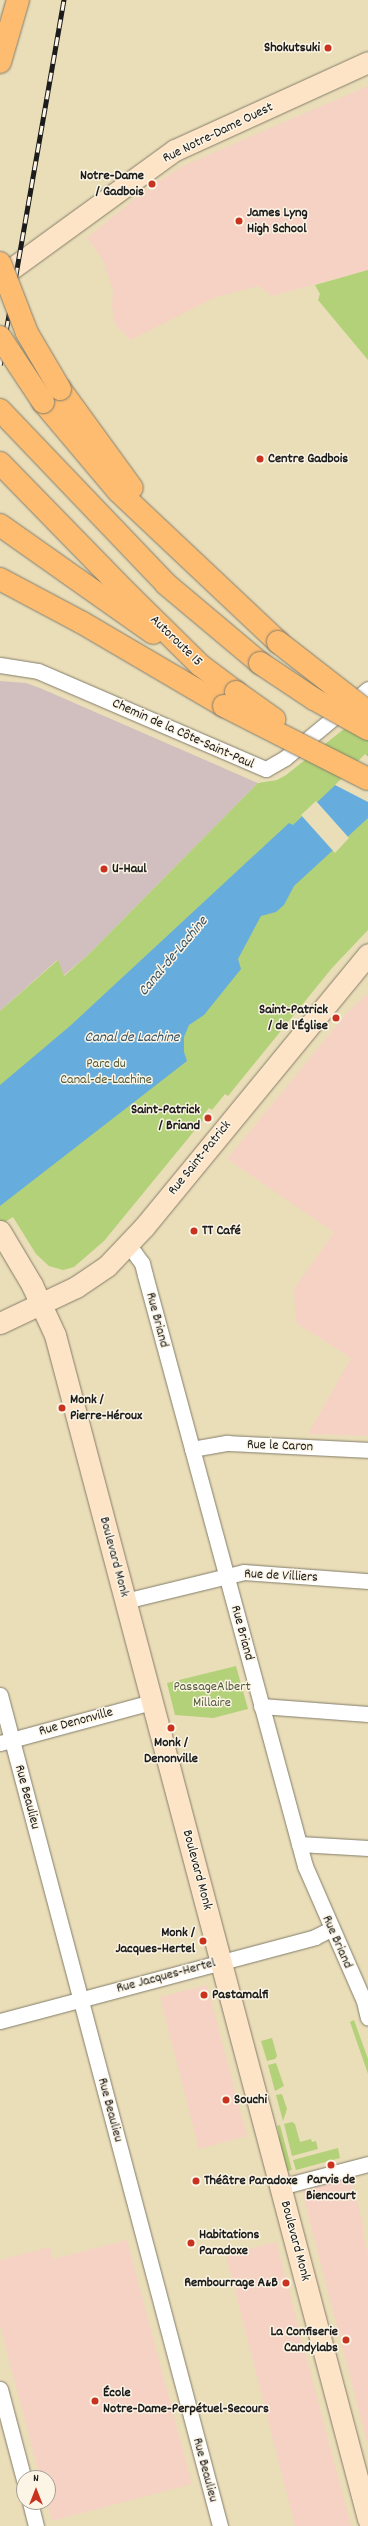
<!DOCTYPE html>
<meta charset="utf-8">
<style>
body{margin:0}
#map{position:relative;width:368px;height:2526px;overflow:hidden;background:#eadeb9;font-family:Dekko,sans-serif}
div>[style]{position:absolute}
[style*='--x']{left:calc(var(--x)*1px);top:calc(var(--y)*1px);width:calc(var(--w)*1px);rotate:calc(var(--a)*1deg)}
.built>*{inset:0;background:#f6d2c5}
.industrial>*{inset:0;background:#d1bfbf}
.green>*{inset:0;background:#b3d178}
.water>*{inset:0;background:#66addd}
.pier>*{inset:0;background:#eadeb9}
.roads{filter:drop-shadow(0 0 1px #837d6a) drop-shadow(0 0 1px #837d6a)}
.street>*{height:15px;margin:-7.5px;padding:0 7.5px;transform-origin:7.5px;border-radius:7.5px;background:#fff}
.secondary>*{height:21px;margin:-10.5px;padding:0 10.5px;transform-origin:10.5px;border-radius:10.5px;background:#fee4c6}
.highway>*{height:22px;margin:-11px;padding:0 11px;transform-origin:11px;border-radius:11px;background:#fdbc70}
.rail>*{height:4.5px;margin-top:-2.25px;transform-origin:0;background:repeating-linear-gradient(90deg,#fcf5e5 0 9px,#1c1c1c 0 18px);box-sizing:border-box;border-block:1px solid #1c1c1c}
.bridges{filter:drop-shadow(0 0 1px #837d6a) drop-shadow(0 0 1px #837d6a)}
.highway-bridge>*{height:22px;margin:-11px;padding:0 11px;transform-origin:11px;border-radius:11px;background:#fdbc70}
.dots>*{width:11px;height:11px;translate:-50% -50%;box-sizing:border-box;border:2px solid #fcf5e5;border-radius:50%}
span{translate:-50% -50%;white-space:nowrap;text-align:center;line-height:1.15;-webkit-text-stroke:3px #fcf5e5;paint-order:stroke}
.poi-label{font-size:14px;color:#1c1c1c;font-weight:700}
.right{translate:-100% -50%;text-align:right}
.left{translate:0 -50%;text-align:left}
.street-label{font-size:14px;color:#1c1c1c}
.park-label{font-size:14px;color:#515b3c}
.water-label{font-size:15px;color:#3a5669;font-style:italic}
.north{position:absolute;left:16px;top:2470px;width:40px;height:40px;box-sizing:border-box;background:#fcf5e5;border:1px solid #a29e95;border-radius:50%;rotate:0deg;font-size:11px;font-weight:700;line-height:16px;text-align:center;color:#1c1c1c}
.north::after{content:'';display:block;margin:auto;width:14px;height:18px;background:#c8321e;clip-path:polygon(50% 0,100% 100%,50% 72%,0 100%)}
</style>
<div id="map">
<div class="built">
<i style="clip-path:polygon(368px 86px,368px 270px,272px 296px,258px 286px,216px 297px,131px 340px,115px 325px,112px 306px,113px 290px,103px 260px,87px 238px,148px 188px,151px 192px,158px 186px,156px 183px,183px 166px)"></i>
<i style="clip-path:polygon(368px 993px,368px 1436px,308px 1434px,351px 1358px,296px 1323px,294px 1289px,334px 1232px,227px 1159px,348px 1012px)"></i>
<i style="clip-path:polygon(207px 1985px,247px 2136px,199px 2149px,160px 1997px)"></i>
<i style="clip-path:polygon(351px 2178px,363px 2224px,363px 2234px,368px 2255px,368px 2446px,302px 2191px)"></i>
<i style="clip-path:polygon(127px 2240px,192px 2484px,52px 2521px,47px 2502px,48px 2478px,40px 2478px,0 2325px,0 2260px,50px 2247px,53px 2259px)"></i>
<i style="clip-path:polygon(276px 2242px,351px 2526px,295px 2526px,226px 2255px)"></i>
</div>
<div class="industrial">
<i style="clip-path:polygon(0 681px,26px 683px,40px 688px,258px 783px,88px 955px,63px 976px,57px 960px,0 1011px)"></i>
</div>
<div class="green">
<i style="clip-path:polygon(368px 270px,368px 360px,318px 300px,320px 294px,315px 285px)"></i>
<i style="clip-path:polygon(368px 710px,368px 930px,332px 968px,228px 1096px,225px 1094px,212px 1110px,209px 1108px,204px 1114px,204px 1119px,104px 1241px,74px 1267px,63px 1270px,49px 1266px,36px 1254px,13px 1217px,0 1225px,0 1011px,58px 960px,64px 976px,88px 955px,258px 783px,277px 780px,286px 775px)"></i>
<i style="clip-path:polygon(236px 1666px,248px 1709px,213px 1718px,175px 1715px,167px 1683px)"></i>
<i style="clip-path:polygon(354px 2020px,368px 2059px,368px 2074px,350px 2022px)"></i>
<i style="clip-path:polygon(272px 2038px,277px 2056px,275px 2059px,267px 2061px,261px 2041px)"></i>
<i style="clip-path:polygon(276px 2063px,284px 2086px,275px 2091px,268px 2065px)"></i>
<i style="clip-path:polygon(282px 2094px,287px 2109px,283px 2121px,276px 2095px)"></i>
<i style="clip-path:polygon(292px 2122px,295px 2124px,300px 2142px,311px 2139px,312px 2142px,316px 2141px,318px 2149px,292px 2156px,284px 2124px)"></i>
<i style="clip-path:polygon(280px 2125px,292px 2170px,284px 2172px,277px 2145px,279px 2135px,277px 2126px)"></i>
<i style="clip-path:polygon(338px 2148px,340px 2158px,296px 2170px,293px 2160px)"></i>
</div>
<div class="water">
<i style="clip-path:polygon(368px 754px,368px 818px,294px 886px,284px 905px,276px 912px,261px 916px,238px 959px,241px 969px,204px 1015px,189px 1025px,184px 1037px,184px 1052px,187px 1061px,0 1206px,0 1085px,70px 1026px,289px 823px,293px 825px)"></i>
</div>
<div class="pier">
<i style="clip-path:polygon(365px 754px,368px 756px,368px 802px,335px 785px)"></i>
<i style="clip-path:polygon(316px 801px,349px 838px,335px 853px,301px 815px)"></i>
</div>
<div class="roads">
<div class="street">
<i style="--x:0;--y:665;--w:38;--a:9"></i>
<i style="--x:38;--y:671;--w:248;--a:23.3"></i>
<i style="--x:266;--y:769;--w:22;--a:-30"></i>
<i style="--x:285;--y:758;--w:108;--a:-39.7"></i>
<i style="--x:128;--y:1244;--w:24;--a:54"></i>
<i style="--x:142;--y:1263;--w:12;--a:76"></i>
<i style="--x:145;--y:1275;--w:612;--a:74.85"></i>
<i style="--x:305;--y:1866;--w:147;--a:66.4"></i>
<i style="--x:364;--y:2001;--w:17;--a:77"></i>
<i style="--x:192;--y:1449;--w:36;--a:-10"></i>
<i style="--x:227;--y:1443;--w:141;--a:2.8"></i>
<i style="--x:125;--y:1601;--w:122;--a:-13.7"></i>
<i style="--x:244;--y:1572;--w:124;--a:4.2"></i>
<i style="--x:0;--y:1695;--w:860;--a:75.17"></i>
<i style="--x:261;--y:1706;--w:107;--a:4.3"></i>
<i style="--x:0;--y:1743;--w:157;--a:-15.1"></i>
<i style="--x:299;--y:1844;--w:69;--a:3.3"></i>
<i style="--x:0;--y:2021;--w:326;--a:-14.9"></i>
<i style="--x:315;--y:1937;--w:18;--a:-27"></i>
<i style="--x:280;--y:2187;--w:91;--a:-14.6"></i>
<i style="--x:0;--y:2389;--w:94;--a:75.2"></i>
<i style="--x:30;--y:2502;--w:25;--a:76"></i>
</div>
<div class="secondary">
<i style="--x:0;--y:277;--w:216;--a:-36"></i>
<i style="--x:175;--y:150;--w:212;--a:-24.5"></i>
<i style="--x:0;--y:1231;--w:63;--a:59.3"></i>
<i style="--x:32;--y:1285;--w:55;--a:65.3"></i>
<i style="--x:55;--y:1335;--w:1225;--a:75.19"></i>
<i style="--x:0;--y:1323;--w:84;--a:-25.3"></i>
<i style="--x:76;--y:1287;--w:37;--a:-34"></i>
<i style="--x:107;--y:1266;--w:54;--a:-46.5"></i>
<i style="--x:144;--y:1227;--w:353;--a:-50.6"></i>
</div>
<div class="highway">
<i style="--x:0;--y:62;--w:65;--a:-73.8"></i>
<i style="--x:60;--y:389;--w:122;--a:54"></i>
<i style="--x:43;--y:402;--w:116;--a:49.9"></i>
<i style="--x:118;--y:491;--w:220;--a:43.3"></i>
<i style="--x:0;--y:410;--w:240;--a:46.3"></i>
<i style="--x:166;--y:584;--w:123;--a:40"></i>
<i style="--x:0;--y:463;--w:183;--a:45.7"></i>
<i style="--x:128;--y:594;--w:101;--a:44.6"></i>
<i style="--x:200;--y:665;--w:45;--a:36.9"></i>
<i style="--x:0;--y:525;--w:187;--a:35.2"></i>
<i style="--x:0;--y:579;--w:92;--a:28"></i>
<i style="--x:81;--y:622;--w:166;--a:30.4"></i>
</div>
</div>
<div class="rail">
<i style="--x:0;--y:365;--w:371;--a:-80.1"></i>
</div>
<div class="bridges">
<div class="highway-bridge">
<i style="--x:0;--y:263;--w:75;--a:68.9"></i>
<i style="--x:27;--y:333;--w:65;--a:59.5"></i>
<i style="--x:0;--y:337;--w:78;--a:56.5"></i>
<i style="--x:278;--y:642;--w:114;--a:37.9"></i>
<i style="--x:260;--y:663;--w:65;--a:33.7"></i>
<i style="--x:314;--y:699;--w:62;--a:29.1"></i>
<i style="--x:236;--y:692;--w:47;--a:35.4"></i>
<i style="--x:224;--y:706;--w:161;--a:26.9"></i>
</div>
</div>
<div class="dots">
<i style="left:328px;top:48px;background:#c8321e"></i>
<i style="left:152px;top:184px;background:#c8321e"></i>
<i style="left:239px;top:221px;background:#c8321e"></i>
<i style="left:260px;top:459px;background:#c8321e"></i>
<i style="left:104px;top:869px;background:#c8321e"></i>
<i style="left:336px;top:1018px;background:#c8321e"></i>
<i style="left:208px;top:1118px;background:#c8321e"></i>
<i style="left:194px;top:1231px;background:#c8321e"></i>
<i style="left:62px;top:1408px;background:#c8321e"></i>
<i style="left:171px;top:1728px;background:#c8321e"></i>
<i style="left:203px;top:1941px;background:#c8321e"></i>
<i style="left:204px;top:1995px;background:#c8321e"></i>
<i style="left:226px;top:2100px;background:#c8321e"></i>
<i style="left:331px;top:2165px;background:#c8321e"></i>
<i style="left:196px;top:2181px;background:#c8321e"></i>
<i style="left:191px;top:2243px;background:#c8321e"></i>
<i style="left:286px;top:2283px;background:#c8321e"></i>
<i style="left:346px;top:2340px;background:#c8321e"></i>
<i style="left:95px;top:2401px;background:#c8321e"></i>
</div>
<div class="poi-label">
<span class="right" style="left:320px;top:48px">Shokutsuki</span>
<span class="right" style="left:144px;top:184px">Notre-Dame<br>/ Gadbois</span>
<span class="left" style="left:247px;top:221px">James Lyng<br>High School</span>
<span class="left" style="left:268px;top:459px">Centre Gadbois</span>
<span class="left" style="left:112px;top:869px">U-Haul</span>
<span class="right" style="left:328px;top:1018px">Saint-Patrick<br>/ de l'Église</span>
<span class="right" style="left:200px;top:1118px">Saint-Patrick<br>/ Briand</span>
<span class="left" style="left:202px;top:1231px">TT Café</span>
<span class="left" style="left:70px;top:1408px">Monk /<br>Pierre-Héroux</span>
<span style="left:171px;top:1751px">Monk /<br>Denonville</span>
<span class="right" style="left:195px;top:1941px">Monk /<br>Jacques-Hertel</span>
<span class="left" style="left:212px;top:1995px">Pastamalfi</span>
<span class="left" style="left:234px;top:2100px">Souchi</span>
<span style="left:331px;top:2188px">Parvis de<br>Biencourt</span>
<span class="left" style="left:204px;top:2181px">Théâtre Paradoxe</span>
<span class="left" style="left:199px;top:2243px">Habitations<br>Paradoxe</span>
<span class="right" style="left:278px;top:2283px">Rembourrage A&amp;B</span>
<span class="right" style="left:338px;top:2340px">La Confiserie<br>Candylabs</span>
<span class="left" style="left:103px;top:2401px">École<br>Notre-Dame-Perpétuel-Secours</span>
</div>
<div class="street-label">
<span style="left:218px;top:133px;rotate:-26deg">Rue Notre-Dame Ouest</span>
<span style="left:176px;top:641px;rotate:44deg">Autoroute 15</span>
<span style="left:183px;top:734px;rotate:24deg">Chemin de la Côte-Saint-Paul</span>
<span style="left:200px;top:1158px;rotate:-51deg">Rue Saint-Patrick</span>
<span style="left:157px;top:1320px;rotate:75deg">Rue Briand</span>
<span style="left:280px;top:1446px;rotate:2deg">Rue le Caron</span>
<span style="left:114px;top:1557px;rotate:75deg">Boulevard Monk</span>
<span style="left:281px;top:1576px;rotate:3deg">Rue de Villiers</span>
<span style="left:242px;top:1633px;rotate:75deg">Rue Briand</span>
<span style="left:76px;top:1722px;rotate:-15deg">Rue Denonville</span>
<span style="left:27px;top:1797px;rotate:75deg">Rue Beaulieu</span>
<span style="left:197px;top:1870px;rotate:75deg">Boulevard Monk</span>
<span style="left:337px;top:1942px;rotate:66deg">Rue Briand</span>
<span style="left:166px;top:1976px;rotate:-15deg">Rue Jacques-Hertel</span>
<span style="left:110px;top:2110px;rotate:75deg">Rue Beaulieu</span>
<span style="left:295px;top:2241px;rotate:75deg">Boulevard Monk</span>
<span style="left:205px;top:2470px;rotate:75deg">Rue Beaulieu</span>
</div>
<div class="park-label">
<span style="left:106px;top:1072px">Parc du<br>Canal-de-Lachine</span>
<span style="left:212px;top:1695px">PassageAlbert<br>Millaire</span>
</div>
<div class="water-label">
<span style="left:174px;top:957px;rotate:-50deg">Canal-de-Lachine</span>
<span style="left:132px;top:1039px">Canal de Lachine</span>
</div>
<div class="north">N</div>
</div>
